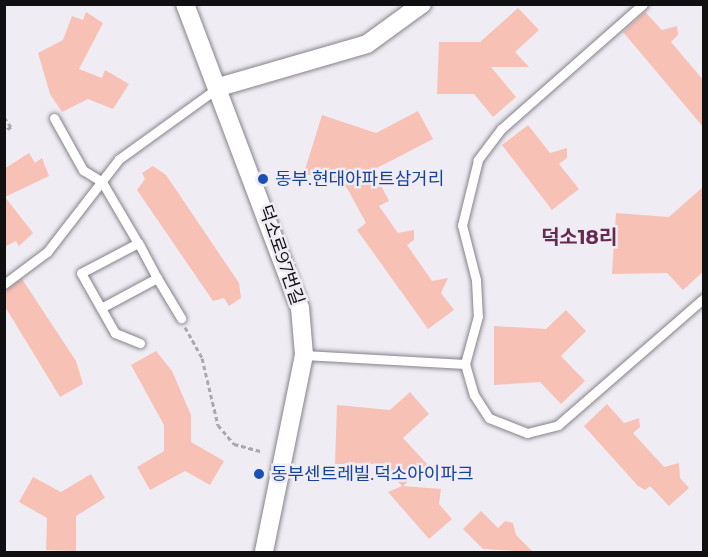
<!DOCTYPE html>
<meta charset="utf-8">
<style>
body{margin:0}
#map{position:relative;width:708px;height:557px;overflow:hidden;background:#f0ecf4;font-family:Montserrat,"Noto Sans KR",sans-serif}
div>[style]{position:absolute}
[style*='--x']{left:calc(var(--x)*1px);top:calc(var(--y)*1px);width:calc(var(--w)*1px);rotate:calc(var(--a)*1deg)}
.building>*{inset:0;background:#f7c1b6}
.path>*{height:3px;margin-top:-1.5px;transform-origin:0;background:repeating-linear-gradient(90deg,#aba7ae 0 4.5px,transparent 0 7.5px)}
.roads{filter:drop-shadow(0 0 2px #868289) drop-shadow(0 0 2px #868289)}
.lane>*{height:9px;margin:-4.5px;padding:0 4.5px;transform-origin:4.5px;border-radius:4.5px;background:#fff}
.street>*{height:18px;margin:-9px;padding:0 9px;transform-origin:9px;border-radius:9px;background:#fff}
.dots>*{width:16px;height:16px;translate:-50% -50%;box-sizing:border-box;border:3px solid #f0ecf4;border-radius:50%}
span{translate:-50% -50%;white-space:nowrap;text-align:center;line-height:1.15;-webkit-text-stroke:5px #f0ecf4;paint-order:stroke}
.transit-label{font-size:18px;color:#164399}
.left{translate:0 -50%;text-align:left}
.street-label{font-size:18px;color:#100f12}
.neighbourhood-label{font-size:20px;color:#662a50;font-weight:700}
.frame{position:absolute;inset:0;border:6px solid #100f12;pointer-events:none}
</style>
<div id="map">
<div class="building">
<i style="clip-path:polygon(518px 8px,539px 30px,515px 52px,529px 67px,491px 67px,516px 97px,493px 117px,474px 94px,437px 94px,439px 42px,480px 42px)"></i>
<i style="clip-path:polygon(86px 12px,103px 23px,79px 69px,102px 78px,105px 70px,129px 84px,113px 109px,88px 99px,62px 112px,50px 94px,38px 53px,63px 40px,72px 16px,83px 20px)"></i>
<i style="clip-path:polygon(645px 12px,662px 30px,677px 26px,678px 35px,671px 42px,704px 81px,704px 128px,623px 32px)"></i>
<i style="clip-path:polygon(418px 111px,433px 139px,373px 170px,389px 201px,379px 206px,398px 233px,414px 230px,414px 240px,407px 245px,432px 281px,448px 278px,441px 293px,454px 310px,428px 329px,357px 230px,366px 223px,347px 188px,304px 173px,322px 115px,376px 133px)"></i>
<i style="clip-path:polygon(528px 125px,550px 153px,567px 148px,567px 158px,559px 164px,579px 189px,552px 210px,502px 145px)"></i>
<i style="clip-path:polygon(29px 153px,35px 163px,42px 158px,49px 176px,5px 197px,33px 233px,19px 246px,16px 241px,4px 247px,4px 169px)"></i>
<i style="clip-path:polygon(153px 166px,166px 175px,239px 283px,241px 298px,229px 306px,224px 298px,213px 301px,137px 190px,145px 179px,142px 173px)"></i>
<i style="clip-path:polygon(704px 186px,704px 271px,683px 290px,667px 273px,612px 274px,616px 213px,669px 217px)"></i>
<i style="clip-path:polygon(22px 279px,76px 361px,83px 384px,60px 397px,4px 305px,4px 291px)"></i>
<i style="clip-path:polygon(566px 310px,586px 331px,561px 356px,585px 381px,561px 404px,540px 382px,494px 385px,494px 326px,546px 329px)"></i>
<i style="clip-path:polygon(156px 351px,172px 371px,191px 415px,191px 442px,224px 461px,210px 485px,185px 471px,150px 490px,137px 467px,164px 451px,164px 425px,131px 365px)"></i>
<i style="clip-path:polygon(410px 392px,429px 414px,403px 438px,427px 464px,403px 486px,441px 489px,439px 504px,452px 519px,429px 539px,388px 492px,402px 486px,382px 464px,335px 464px,337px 405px,390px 410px)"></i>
<i style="clip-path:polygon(607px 404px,624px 423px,639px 418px,640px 427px,633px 433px,664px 467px,679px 463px,680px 478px,689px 488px,669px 506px,650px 486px,645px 490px,638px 486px,584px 426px)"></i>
<i style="clip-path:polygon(91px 474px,105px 498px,76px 516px,76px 551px,46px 550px,47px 518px,19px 502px,33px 477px,61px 492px)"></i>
<i style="clip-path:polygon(481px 511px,498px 528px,505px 521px,513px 523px,516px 535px,533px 552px,483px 549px,463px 529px)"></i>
</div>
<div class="path">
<i style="--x:4;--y:117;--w:12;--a:55"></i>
<i style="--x:11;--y:127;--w:8;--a:150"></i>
<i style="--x:185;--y:327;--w:35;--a:61"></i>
<i style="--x:202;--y:358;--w:69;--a:76.6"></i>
<i style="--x:218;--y:425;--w:25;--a:50"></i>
<i style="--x:234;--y:444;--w:28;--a:15"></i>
</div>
<div class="roads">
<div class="lane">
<i style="--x:643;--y:4;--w:189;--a:138.6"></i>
<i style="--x:501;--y:129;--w:39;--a:127"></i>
<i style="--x:478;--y:160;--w:67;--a:103.8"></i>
<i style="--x:462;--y:225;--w:57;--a:75.7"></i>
<i style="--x:476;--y:280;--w:36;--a:87"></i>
<i style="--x:478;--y:316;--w:50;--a:105.2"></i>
<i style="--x:465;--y:364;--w:32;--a:74"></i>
<i style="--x:474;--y:395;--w:27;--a:57"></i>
<i style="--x:489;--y:418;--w:41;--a:21.5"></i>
<i style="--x:527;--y:433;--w:32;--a:-14"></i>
<i style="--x:558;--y:425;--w:194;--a:-41"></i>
<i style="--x:54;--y:118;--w:60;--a:60.9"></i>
<i style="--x:83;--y:170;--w:22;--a:32"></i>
<i style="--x:102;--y:182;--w:71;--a:59.5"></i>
<i style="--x:157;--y:278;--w:47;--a:59"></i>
<i style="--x:4;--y:284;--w:54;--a:-36.7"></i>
<i style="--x:47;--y:252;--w:118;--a:-52.3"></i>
<i style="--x:119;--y:159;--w:123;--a:-35.8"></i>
<i style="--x:101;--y:308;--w:64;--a:-28.2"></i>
<i style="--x:157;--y:278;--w:40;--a:-118"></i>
<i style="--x:138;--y:243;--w:64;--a:152.2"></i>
<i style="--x:81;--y:273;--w:69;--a:60.5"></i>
<i style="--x:115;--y:333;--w:27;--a:22"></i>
<i style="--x:304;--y:355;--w:161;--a:3.2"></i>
</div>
<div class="street">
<i style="--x:185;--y:4;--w:325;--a:69.3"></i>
<i style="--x:300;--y:308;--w:47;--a:85.1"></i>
<i style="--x:304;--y:355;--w:201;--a:101.5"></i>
<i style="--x:219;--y:87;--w:154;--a:-16.2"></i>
<i style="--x:367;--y:44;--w:68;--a:-36"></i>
</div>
</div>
<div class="dots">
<i style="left:263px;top:179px;background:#1a4fb4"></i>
<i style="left:259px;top:474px;background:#1a4fb4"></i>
</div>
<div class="transit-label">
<span class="left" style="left:275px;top:179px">동부.현대아파트삼거리</span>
<span class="left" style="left:271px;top:474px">동부센트레빌.덕소아이파크</span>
</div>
<div class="street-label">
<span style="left:281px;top:255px;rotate:71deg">덕소로97번길</span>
</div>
<div class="neighbourhood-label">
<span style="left:579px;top:237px">덕소18리</span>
</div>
<div class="frame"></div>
</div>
